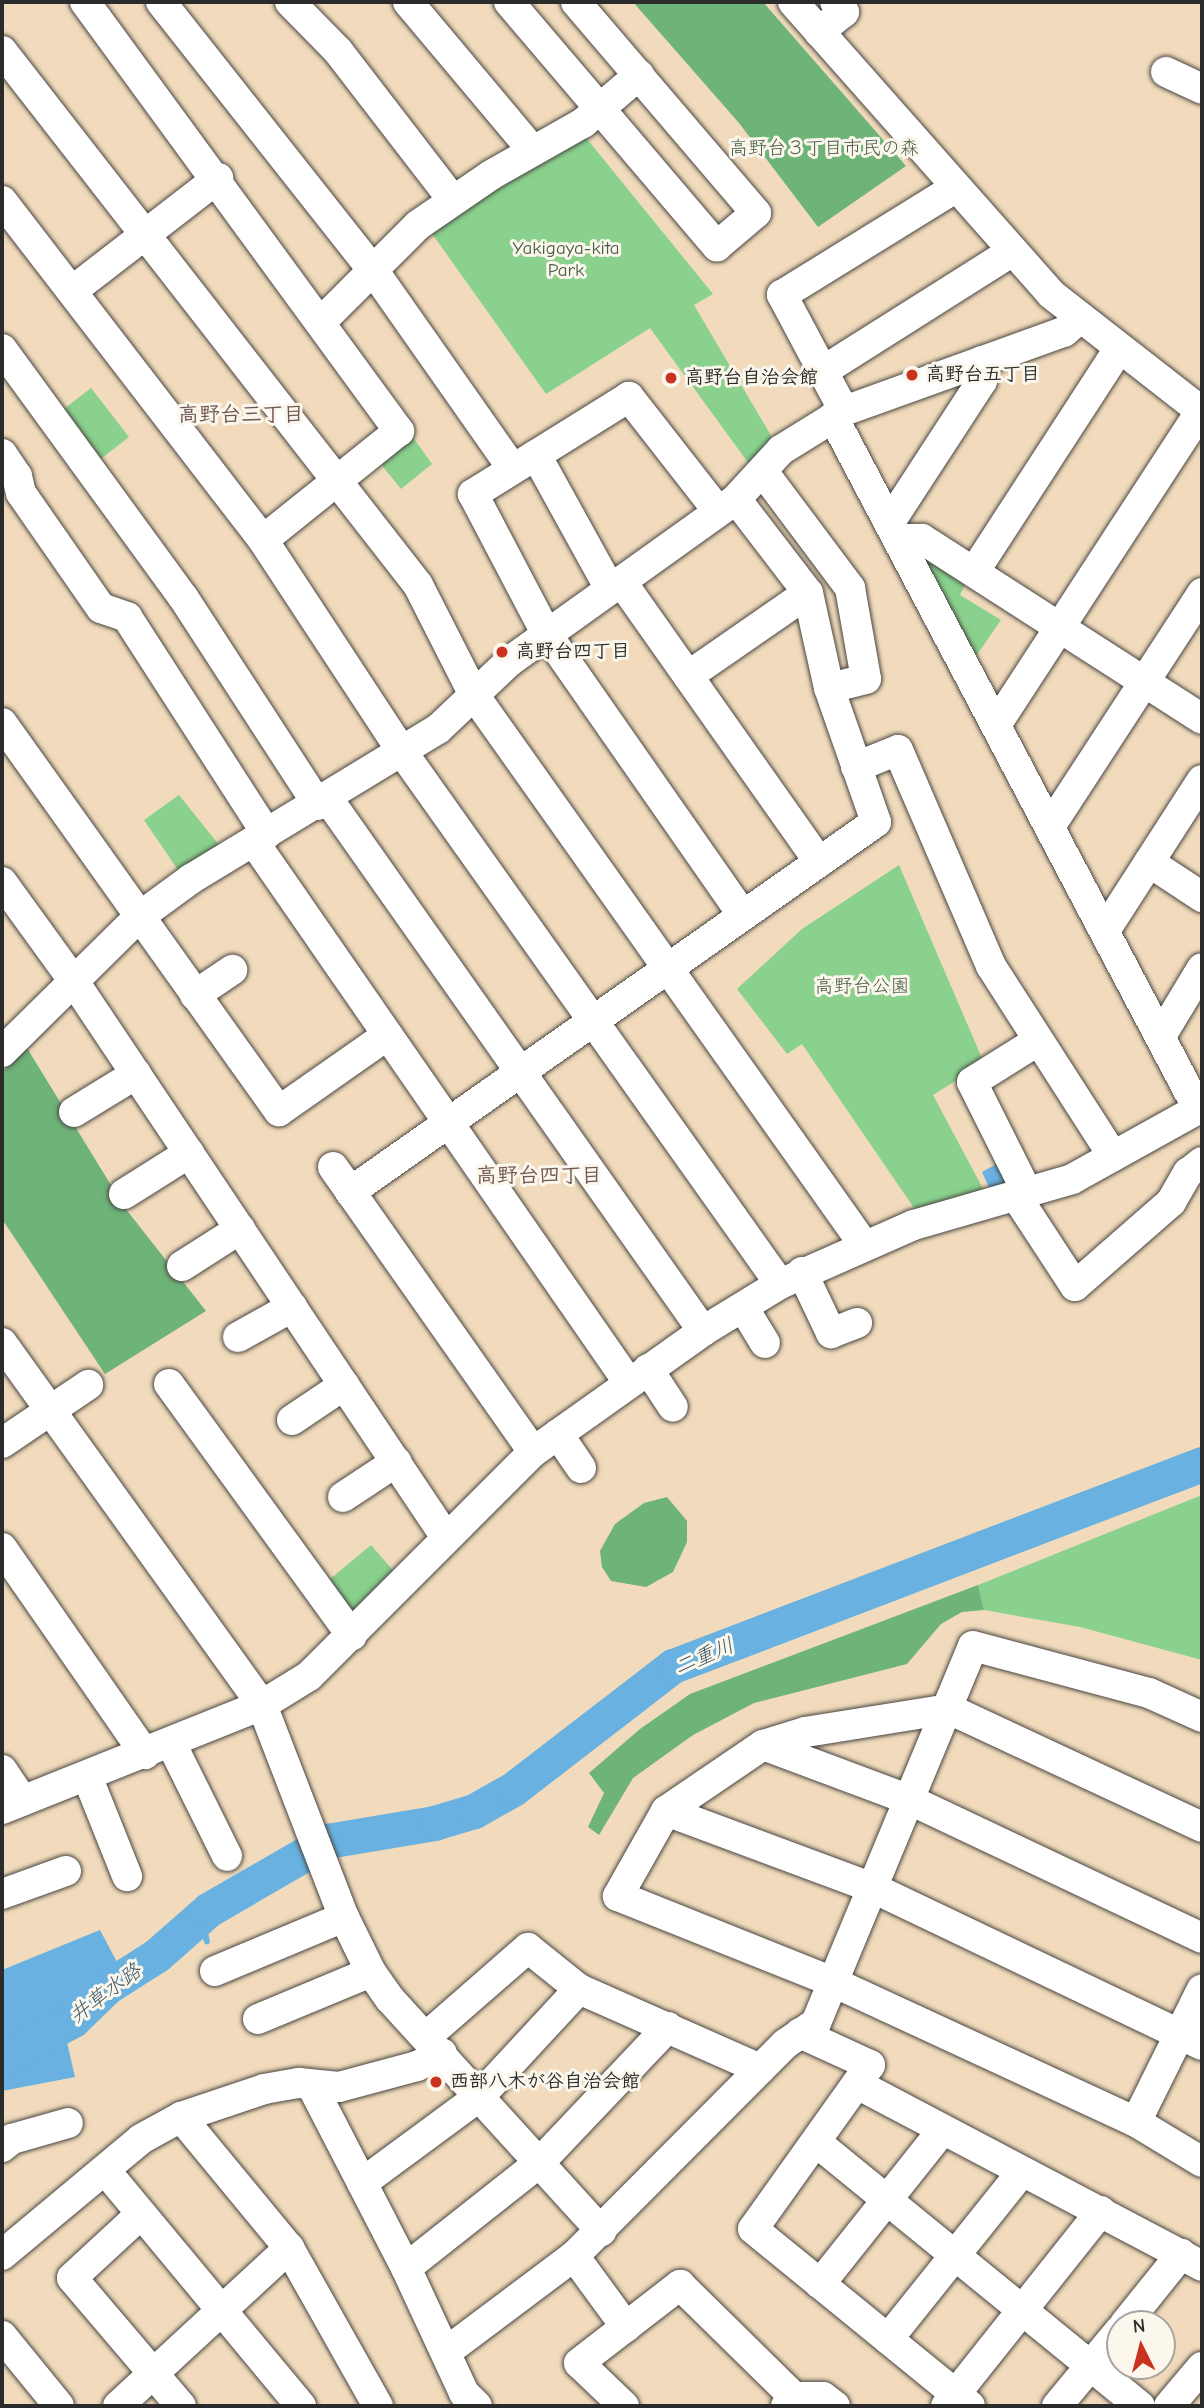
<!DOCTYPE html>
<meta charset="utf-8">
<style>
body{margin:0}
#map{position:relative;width:1204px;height:2408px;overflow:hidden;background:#f1dbbc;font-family:"Comic Neue","Klee One",sans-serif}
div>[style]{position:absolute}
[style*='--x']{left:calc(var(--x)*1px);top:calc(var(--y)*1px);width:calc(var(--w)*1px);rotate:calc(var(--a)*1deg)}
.green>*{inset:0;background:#89d18d}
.forest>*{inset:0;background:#6eb378}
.water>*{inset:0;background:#68b1e0}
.stream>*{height:6px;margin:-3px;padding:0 3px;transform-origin:3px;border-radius:3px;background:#68b1e0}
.river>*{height:35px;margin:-17.5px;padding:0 17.5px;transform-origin:17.5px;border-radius:17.5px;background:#68b1e0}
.roads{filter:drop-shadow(0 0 2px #494541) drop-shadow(0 0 2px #494541)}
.minor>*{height:30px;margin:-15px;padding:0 15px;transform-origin:15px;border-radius:15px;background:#fff}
.dots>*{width:19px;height:19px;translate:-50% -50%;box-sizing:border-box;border:4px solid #fbf7ec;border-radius:50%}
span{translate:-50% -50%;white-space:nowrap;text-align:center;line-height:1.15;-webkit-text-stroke:6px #fbf7ec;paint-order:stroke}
.park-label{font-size:19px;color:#475d48}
.poi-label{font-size:19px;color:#2b2b2b;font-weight:700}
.left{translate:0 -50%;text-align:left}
.neighbourhood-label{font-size:21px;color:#705754;font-weight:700}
.water-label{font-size:21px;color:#405a6a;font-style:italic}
.frame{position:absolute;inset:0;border:4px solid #2b2b2b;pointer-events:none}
.north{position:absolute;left:1106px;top:2310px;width:70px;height:70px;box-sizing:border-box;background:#fbf7ec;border:2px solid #a8a59f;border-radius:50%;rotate:354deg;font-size:19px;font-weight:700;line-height:28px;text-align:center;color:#2b2b2b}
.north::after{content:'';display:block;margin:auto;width:24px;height:32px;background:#c8321e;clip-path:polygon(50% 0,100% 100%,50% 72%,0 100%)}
</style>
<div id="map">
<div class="green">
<i style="clip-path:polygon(583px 134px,713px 294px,694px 305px,773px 439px,752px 468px,650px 328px,546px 394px,428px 228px)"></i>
<i style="clip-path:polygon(91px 388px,129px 437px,98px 461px,60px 412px)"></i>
<i style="clip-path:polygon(409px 432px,432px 464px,401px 489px,376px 458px)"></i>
<i style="clip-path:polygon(920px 549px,968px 579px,960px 595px,1001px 620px,972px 662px,915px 554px)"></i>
<i style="clip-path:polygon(179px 795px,223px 850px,180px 873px,144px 820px)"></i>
<i style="clip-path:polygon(899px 865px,984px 1063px,933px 1095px,989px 1200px,916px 1211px,802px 1044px,787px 1054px,737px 989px,802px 929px)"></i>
<i style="clip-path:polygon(1202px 1495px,1202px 1660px,1080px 1627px,984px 1610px,978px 1585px)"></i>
<i style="clip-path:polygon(371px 1545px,397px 1575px,349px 1617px,324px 1584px)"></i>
</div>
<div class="forest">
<i style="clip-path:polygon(633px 2px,763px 2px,906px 166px,818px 227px,739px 123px)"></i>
<i style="clip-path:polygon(27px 1048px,125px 1208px,206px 1311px,105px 1374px,2px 1219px,2px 1072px)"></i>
<i style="clip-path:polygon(667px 1497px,687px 1521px,687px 1542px,673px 1572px,646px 1587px,611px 1581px,602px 1567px,600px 1551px,615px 1524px,644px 1503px)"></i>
<i style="clip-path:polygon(978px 1585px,984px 1610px,962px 1612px,941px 1624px,907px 1664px,754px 1703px,693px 1735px,633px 1778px,599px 1835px,588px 1827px,604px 1793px,589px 1773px,640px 1729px,690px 1694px)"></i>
</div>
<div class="water">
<i style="clip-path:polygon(1002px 1161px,1015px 1182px,993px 1196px,982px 1172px)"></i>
<i style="clip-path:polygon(100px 1930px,118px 1964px,67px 2006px,8px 2044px,2px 2034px,2px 1970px)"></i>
<i style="clip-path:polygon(66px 2038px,75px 2077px,2px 2091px,2px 2075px)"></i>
</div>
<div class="stream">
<i style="--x:201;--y:1916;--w:26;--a:77"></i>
</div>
<div class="river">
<i style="--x:2;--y:2058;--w:81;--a:-28.2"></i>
<i style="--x:73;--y:2020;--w:47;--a:-44.1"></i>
<i style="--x:107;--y:1987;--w:59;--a:-32.6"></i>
<i style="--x:157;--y:1955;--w:68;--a:-41.4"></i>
<i style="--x:208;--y:1910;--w:138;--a:-30.1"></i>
<i style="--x:327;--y:1841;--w:109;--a:-9.5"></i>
<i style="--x:434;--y:1823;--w:42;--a:-16.7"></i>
<i style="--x:474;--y:1811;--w:45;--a:-29.4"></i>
<i style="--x:513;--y:1789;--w:202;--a:-37.6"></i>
<i style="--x:673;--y:1666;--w:566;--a:-20.9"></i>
</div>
<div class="roads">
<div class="minor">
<i style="--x:85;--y:2;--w:532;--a:53.8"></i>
<i style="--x:399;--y:431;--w:174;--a:141.3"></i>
<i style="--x:161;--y:2;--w:342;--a:51.7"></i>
<i style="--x:373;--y:270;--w:242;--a:54.9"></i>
<i style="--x:290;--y:2;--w:69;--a:45.6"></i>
<i style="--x:338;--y:51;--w:187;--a:52.4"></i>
<i style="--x:408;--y:2;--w:194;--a:50"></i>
<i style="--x:509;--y:2;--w:321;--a:49.6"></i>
<i style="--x:717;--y:246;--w:51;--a:-40.2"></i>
<i style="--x:756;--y:213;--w:277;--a:-130.5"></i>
<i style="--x:793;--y:2;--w:390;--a:48.5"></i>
<i style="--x:1051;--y:294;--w:192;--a:38"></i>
<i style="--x:819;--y:32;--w:32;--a:-39"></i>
<i style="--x:844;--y:12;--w:13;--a:-132"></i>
<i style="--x:2;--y:51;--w:677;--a:52.08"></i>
<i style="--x:418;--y:585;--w:123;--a:63"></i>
<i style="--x:474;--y:695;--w:674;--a:54.66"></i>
<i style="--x:1166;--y:72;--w:40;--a:25"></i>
<i style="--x:2;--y:201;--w:428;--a:52.4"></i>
<i style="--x:263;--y:540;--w:255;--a:56.7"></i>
<i style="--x:403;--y:753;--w:651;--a:54.63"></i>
<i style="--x:72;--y:291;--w:185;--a:-37.7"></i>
<i style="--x:321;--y:322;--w:137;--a:-45"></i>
<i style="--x:418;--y:225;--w:88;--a:-34.4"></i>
<i style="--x:491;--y:175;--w:106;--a:-29.5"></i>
<i style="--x:583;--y:123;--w:74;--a:-40.6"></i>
<i style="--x:2;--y:349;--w:307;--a:53.9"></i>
<i style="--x:183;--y:597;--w:248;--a:57"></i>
<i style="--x:823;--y:371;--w:222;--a:-32.3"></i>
<i style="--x:844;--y:411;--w:132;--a:-118.1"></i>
<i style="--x:782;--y:295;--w:203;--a:-31.7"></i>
<i style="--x:833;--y:417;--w:782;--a:62.19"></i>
<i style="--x:2;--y:454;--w:27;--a:56"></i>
<i style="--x:17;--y:476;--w:17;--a:77"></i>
<i style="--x:21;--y:493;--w:140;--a:55.2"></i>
<i style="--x:101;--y:608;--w:28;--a:19"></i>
<i style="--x:127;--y:617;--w:258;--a:57.2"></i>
<i style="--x:536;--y:455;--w:153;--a:61.1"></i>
<i style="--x:764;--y:473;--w:144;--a:53.2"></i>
<i style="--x:850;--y:588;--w:92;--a:80"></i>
<i style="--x:866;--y:679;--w:38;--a:166"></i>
<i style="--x:718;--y:511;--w:145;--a:-128"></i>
<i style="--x:629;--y:397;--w:184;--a:148.1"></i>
<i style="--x:473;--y:494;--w:157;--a:62.3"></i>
<i style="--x:546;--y:633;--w:344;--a:55.1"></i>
<i style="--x:890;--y:522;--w:168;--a:-56.9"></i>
<i style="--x:982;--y:381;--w:20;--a:-90"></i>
<i style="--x:899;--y:539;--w:23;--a:0"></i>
<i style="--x:922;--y:539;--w:333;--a:32.7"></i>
<i style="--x:974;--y:572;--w:265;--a:-57"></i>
<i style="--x:621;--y:581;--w:344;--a:54.8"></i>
<i style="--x:688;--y:676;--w:146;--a:-34.7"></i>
<i style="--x:2;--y:723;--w:477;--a:54.5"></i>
<i style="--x:279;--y:1111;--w:131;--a:-35"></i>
<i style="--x:996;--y:725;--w:376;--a:-56.9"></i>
<i style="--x:856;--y:767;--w:45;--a:-22"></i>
<i style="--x:898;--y:750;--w:235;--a:66.7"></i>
<i style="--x:991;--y:966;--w:226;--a:57.3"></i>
<i style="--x:328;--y:799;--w:651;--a:54.82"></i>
<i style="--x:1051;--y:825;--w:277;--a:-56.9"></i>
<i style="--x:254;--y:842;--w:657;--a:55.29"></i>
<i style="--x:1149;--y:862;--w:64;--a:33.4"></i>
<i style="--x:2;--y:882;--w:121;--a:54.1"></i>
<i style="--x:73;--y:980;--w:669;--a:56.21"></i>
<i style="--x:1106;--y:929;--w:177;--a:-57.2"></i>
<i style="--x:195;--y:995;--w:45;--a:-34"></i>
<i style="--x:1161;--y:1036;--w:79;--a:-58.9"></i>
<i style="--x:2;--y:1052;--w:192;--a:-44.6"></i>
<i style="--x:139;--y:917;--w:64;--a:-36.2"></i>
<i style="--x:191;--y:879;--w:289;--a:-31.3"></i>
<i style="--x:438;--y:729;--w:99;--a:-43.4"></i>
<i style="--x:510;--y:661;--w:278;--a:-35.6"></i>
<i style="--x:736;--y:499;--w:67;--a:-47.4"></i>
<i style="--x:781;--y:450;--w:74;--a:-31.8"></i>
<i style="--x:844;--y:411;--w:234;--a:-19.8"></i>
<i style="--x:1064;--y:332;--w:20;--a:-41"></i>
<i style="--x:74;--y:1112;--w:73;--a:-31.5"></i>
<i style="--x:333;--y:1167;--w:348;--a:54.9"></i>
<i style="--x:350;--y:1192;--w:643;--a:-35.12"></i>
<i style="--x:876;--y:822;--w:142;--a:-109.3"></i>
<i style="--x:829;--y:688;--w:97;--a:-102.5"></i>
<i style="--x:808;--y:593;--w:118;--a:-127.5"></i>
<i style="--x:124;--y:1194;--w:77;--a:-32.2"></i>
<i style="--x:1028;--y:1194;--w:125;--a:-116.6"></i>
<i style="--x:972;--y:1082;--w:75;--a:-32"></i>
<i style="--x:1018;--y:1199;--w:104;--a:56.8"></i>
<i style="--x:1075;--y:1286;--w:128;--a:-41.2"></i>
<i style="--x:1171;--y:1202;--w:34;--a:-60"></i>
<i style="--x:1188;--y:1173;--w:18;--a:-38"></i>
<i style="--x:182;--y:1266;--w:69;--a:-32.5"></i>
<i style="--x:802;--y:1272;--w:68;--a:64.6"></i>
<i style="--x:831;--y:1333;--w:28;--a:-21"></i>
<i style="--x:743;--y:1307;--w:42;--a:58.6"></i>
<i style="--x:238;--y:1337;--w:62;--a:-29.1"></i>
<i style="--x:2;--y:1343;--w:446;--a:54.3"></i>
<i style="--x:262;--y:1705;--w:227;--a:68.9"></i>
<i style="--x:344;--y:1917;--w:61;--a:63.9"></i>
<i style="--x:371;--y:1972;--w:33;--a:55"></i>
<i style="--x:390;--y:1999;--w:314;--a:47.7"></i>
<i style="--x:648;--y:1369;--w:45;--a:56.7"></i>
<i style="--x:169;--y:1384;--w:311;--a:54"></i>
<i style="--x:292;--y:1420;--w:63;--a:-33.9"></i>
<i style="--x:558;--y:1434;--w:41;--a:55.9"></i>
<i style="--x:2;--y:1443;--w:104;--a:-34"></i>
<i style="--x:343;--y:1497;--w:64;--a:-33.4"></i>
<i style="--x:2;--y:1548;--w:251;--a:55.2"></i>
<i style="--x:171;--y:1743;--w:126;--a:63.6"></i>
<i style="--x:763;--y:1745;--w:157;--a:20.5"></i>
<i style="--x:910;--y:1800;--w:323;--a:25.3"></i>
<i style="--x:2;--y:1770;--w:37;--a:56"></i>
<i style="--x:87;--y:1776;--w:108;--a:68.2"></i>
<i style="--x:2;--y:1809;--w:280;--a:-21.8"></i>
<i style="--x:262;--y:1705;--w:55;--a:-31.7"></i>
<i style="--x:309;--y:1676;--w:317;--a:-45"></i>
<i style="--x:533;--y:1452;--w:209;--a:-35.4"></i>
<i style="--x:703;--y:1331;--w:90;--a:-31.4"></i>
<i style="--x:780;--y:1284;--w:146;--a:-23.8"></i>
<i style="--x:914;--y:1225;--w:165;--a:-16.2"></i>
<i style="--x:1072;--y:1179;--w:149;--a:-29"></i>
<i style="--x:666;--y:1811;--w:221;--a:20.4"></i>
<i style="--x:873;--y:1888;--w:365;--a:25.5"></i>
<i style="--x:1202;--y:1827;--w:279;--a:-155"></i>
<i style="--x:949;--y:1709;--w:146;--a:170.9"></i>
<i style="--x:805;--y:1732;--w:44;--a:162.8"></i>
<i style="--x:763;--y:1745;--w:117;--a:145.8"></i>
<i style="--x:666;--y:1811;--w:98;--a:119.5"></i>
<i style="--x:618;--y:1896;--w:232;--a:21.8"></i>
<i style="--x:833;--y:1982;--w:334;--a:24.8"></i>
<i style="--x:1136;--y:2122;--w:77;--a:31.2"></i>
<i style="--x:2;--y:1894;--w:68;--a:-19.8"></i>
<i style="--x:215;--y:1971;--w:140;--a:-22.7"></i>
<i style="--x:258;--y:2019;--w:122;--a:-22.6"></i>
<i style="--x:800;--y:2033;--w:77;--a:24.6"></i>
<i style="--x:870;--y:2065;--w:201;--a:125.5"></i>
<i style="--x:753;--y:2229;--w:280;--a:39.2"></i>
<i style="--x:427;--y:2036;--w:134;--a:-41.1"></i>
<i style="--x:528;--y:1948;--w:65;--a:38.8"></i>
<i style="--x:579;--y:1989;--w:198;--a:23.8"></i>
<i style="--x:859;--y:2085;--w:388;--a:27.8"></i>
<i style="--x:312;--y:2086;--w:205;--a:62.7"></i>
<i style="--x:406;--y:2268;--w:138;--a:65.1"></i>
<i style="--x:464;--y:2393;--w:18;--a:45"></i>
<i style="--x:181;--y:2117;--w:170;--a:50.5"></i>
<i style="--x:289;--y:2248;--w:181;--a:60.6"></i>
<i style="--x:1136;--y:2122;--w:148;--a:-63.6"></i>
<i style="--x:816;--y:2142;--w:418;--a:39.2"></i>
<i style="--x:2;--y:2147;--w:13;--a:-39"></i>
<i style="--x:12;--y:2139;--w:58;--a:-15.9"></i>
<i style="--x:105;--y:2170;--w:307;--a:50.3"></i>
<i style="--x:362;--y:2183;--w:147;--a:-36.4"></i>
<i style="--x:480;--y:2096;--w:146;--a:-47.2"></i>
<i style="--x:141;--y:2214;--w:94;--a:137.2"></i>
<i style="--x:72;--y:2278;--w:168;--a:49.6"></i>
<i style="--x:2;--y:2255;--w:181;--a:-39.8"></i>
<i style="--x:141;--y:2139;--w:46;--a:-28.8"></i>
<i style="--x:181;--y:2117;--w:88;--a:-18.6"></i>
<i style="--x:264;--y:2089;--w:36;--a:-10"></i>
<i style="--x:299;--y:2083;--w:40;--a:5.7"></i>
<i style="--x:339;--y:2087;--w:81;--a:-15.1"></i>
<i style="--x:417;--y:2066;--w:28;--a:-27"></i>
<i style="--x:574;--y:2256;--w:88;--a:53.8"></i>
<i style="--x:406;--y:2268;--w:171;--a:-38.3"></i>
<i style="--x:540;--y:2162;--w:186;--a:-46.5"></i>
<i style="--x:820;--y:2284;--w:194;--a:-51.5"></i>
<i style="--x:1125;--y:2324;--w:90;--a:-51.3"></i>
<i style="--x:2;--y:2336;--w:90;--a:50.8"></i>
<i style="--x:888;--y:2339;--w:214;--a:-51.3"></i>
<i style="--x:446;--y:2352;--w:160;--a:-36.9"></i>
<i style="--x:574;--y:2256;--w:299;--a:-45.1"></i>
<i style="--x:785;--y:2044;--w:37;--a:-34"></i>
<i style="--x:816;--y:2023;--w:408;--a:-67.4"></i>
<i style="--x:973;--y:1646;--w:182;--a:15"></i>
<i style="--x:1149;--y:1693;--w:58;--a:24.4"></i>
<i style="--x:118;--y:2406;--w:233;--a:-42.7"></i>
<i style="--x:624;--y:2406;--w:62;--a:-136.3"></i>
<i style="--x:579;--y:2363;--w:128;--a:-37.7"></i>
<i style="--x:680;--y:2285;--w:160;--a:44.5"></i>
<i style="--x:786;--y:2406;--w:12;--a:-48"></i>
<i style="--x:794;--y:2397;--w:29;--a:0"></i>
<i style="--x:823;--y:2397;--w:15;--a:37"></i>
<i style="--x:946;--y:2406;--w:249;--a:-51.5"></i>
<i style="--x:1057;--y:2406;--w:99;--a:-50.3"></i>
<i style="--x:1169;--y:2406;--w:51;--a:-49.8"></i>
</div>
</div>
<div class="dots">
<i style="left:912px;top:375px;background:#c8321e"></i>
<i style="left:671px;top:378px;background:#c8321e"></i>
<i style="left:502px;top:652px;background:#c8321e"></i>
<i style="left:436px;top:2082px;background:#c8321e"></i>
</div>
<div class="park-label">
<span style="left:824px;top:149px">高野台３丁目市民の森</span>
<span style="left:566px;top:260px">Yakigaya-kita<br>Park</span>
<span style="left:862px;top:987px">高野台公園</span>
</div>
<div class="poi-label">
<span class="left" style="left:926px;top:375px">高野台五丁目</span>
<span class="left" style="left:685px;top:378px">高野台自治会館</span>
<span class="left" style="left:516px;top:652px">高野台四丁目</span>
<span class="left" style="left:450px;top:2082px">西部八木が谷自治会館</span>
</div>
<div class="neighbourhood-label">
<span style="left:241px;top:414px">高野台三丁目</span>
<span style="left:539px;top:1175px">高野台四丁目</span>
</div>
<div class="water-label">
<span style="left:704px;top:1656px;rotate:-23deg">二重川</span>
<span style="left:105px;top:1993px;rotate:-37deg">井草水路</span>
</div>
<div class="frame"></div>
<div class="north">N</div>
</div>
